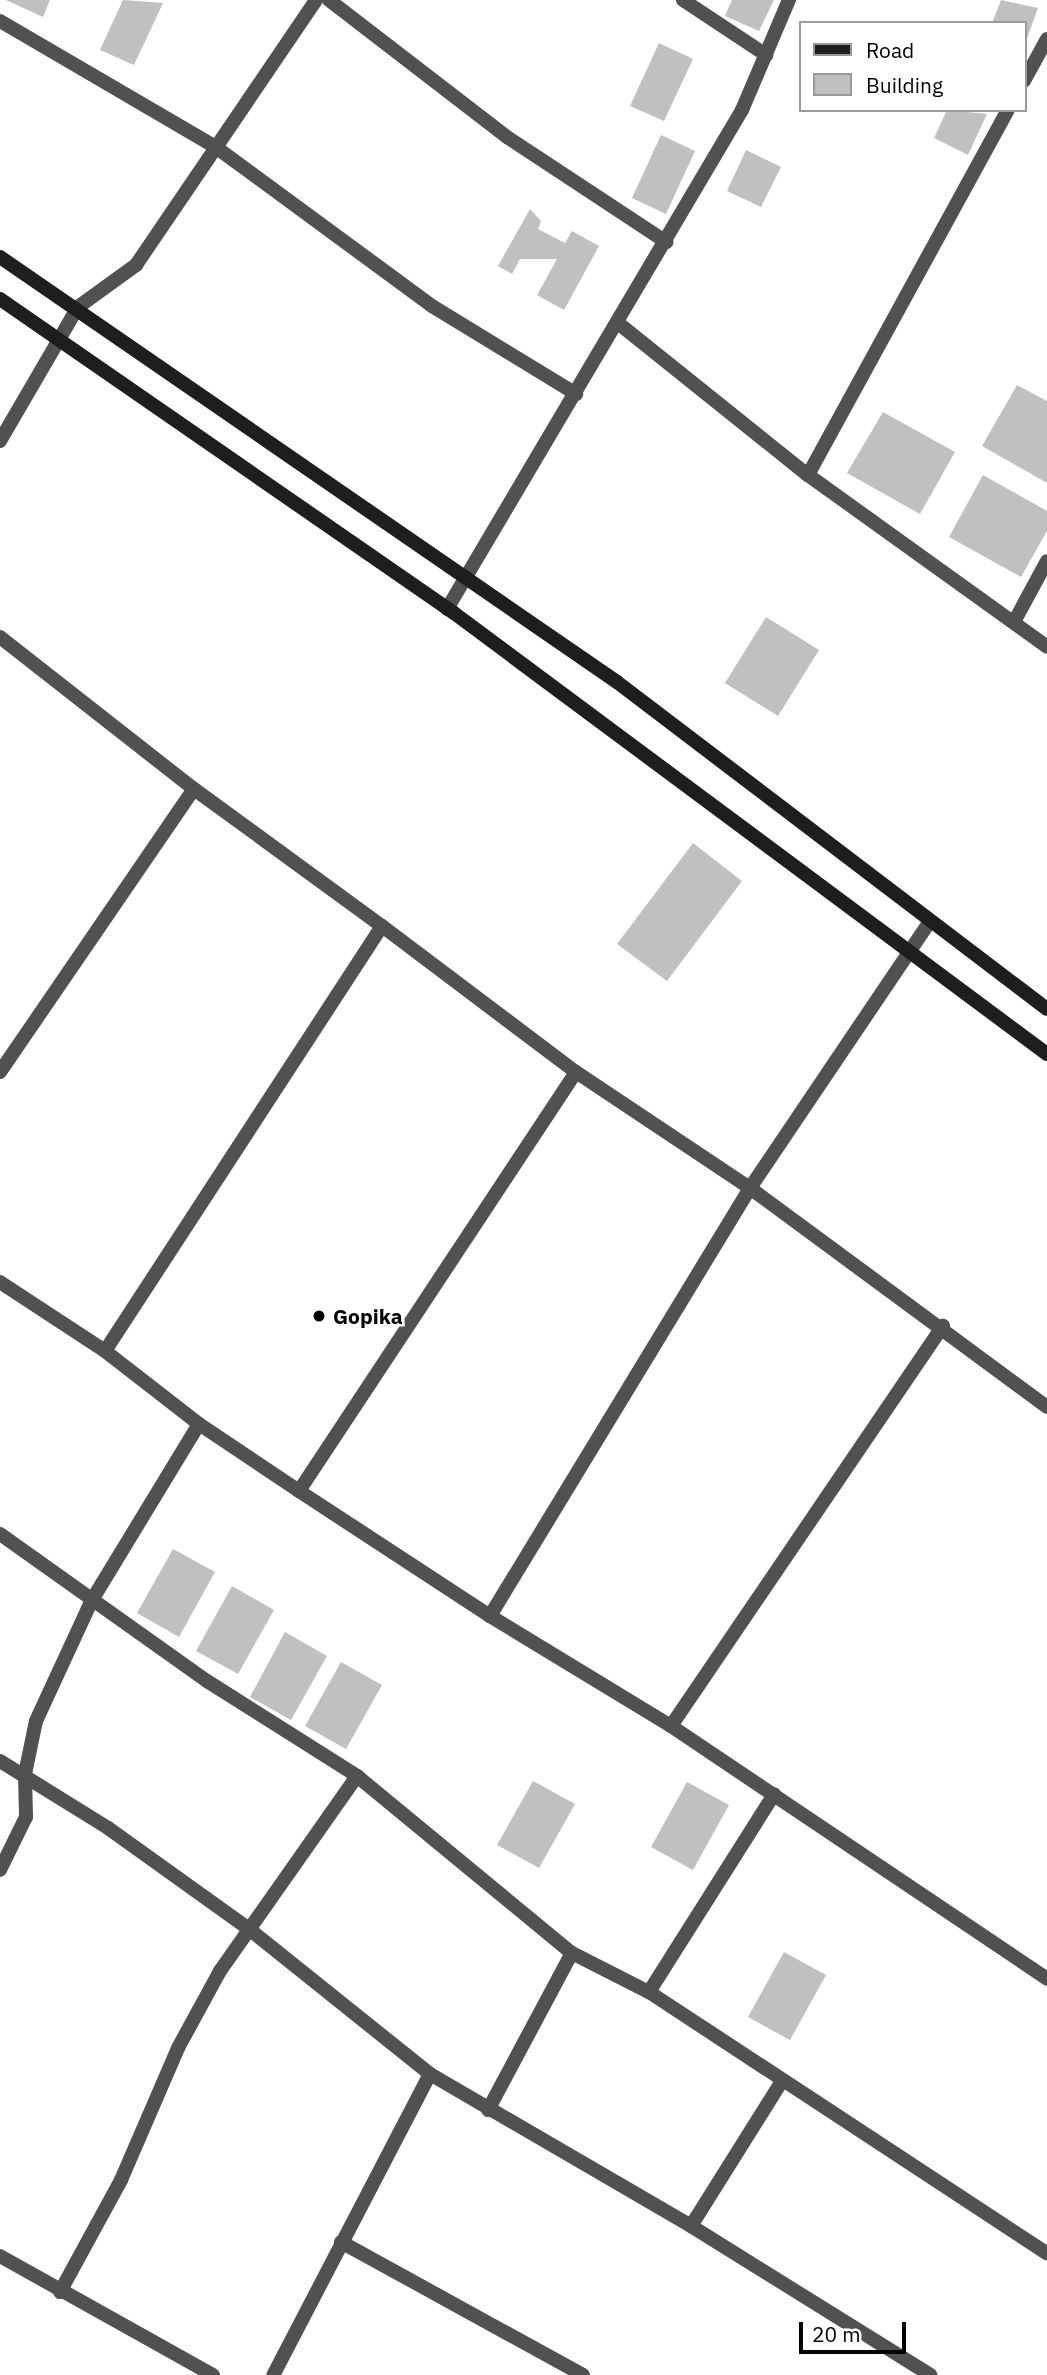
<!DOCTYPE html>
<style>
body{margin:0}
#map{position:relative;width:1047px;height:2375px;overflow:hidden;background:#fff;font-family:"IBM Plex Sans",sans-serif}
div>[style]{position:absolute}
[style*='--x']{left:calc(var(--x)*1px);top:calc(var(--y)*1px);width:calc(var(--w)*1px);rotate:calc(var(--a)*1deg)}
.building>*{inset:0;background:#c0c0c0}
.street>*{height:14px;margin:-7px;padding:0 7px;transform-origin:7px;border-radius:7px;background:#515151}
.secondary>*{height:14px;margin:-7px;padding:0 7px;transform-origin:7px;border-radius:7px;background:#1e1e1e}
.dots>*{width:19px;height:19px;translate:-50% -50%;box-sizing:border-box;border:4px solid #fff;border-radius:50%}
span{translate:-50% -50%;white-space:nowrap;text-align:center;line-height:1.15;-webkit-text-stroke:5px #fff;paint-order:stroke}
.poi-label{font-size:21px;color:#000;font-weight:700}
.left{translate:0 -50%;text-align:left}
.legend{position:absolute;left:799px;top:21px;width:228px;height:91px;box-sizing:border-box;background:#fff;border:2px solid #999;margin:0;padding:9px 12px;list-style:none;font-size:21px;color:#000}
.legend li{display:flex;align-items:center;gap:14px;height:35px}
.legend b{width:35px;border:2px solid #999}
.scale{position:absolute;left:799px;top:2322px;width:107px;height:32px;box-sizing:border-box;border:4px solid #000;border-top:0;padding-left:9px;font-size:21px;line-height:24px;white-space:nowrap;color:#000;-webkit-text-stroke:5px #fff;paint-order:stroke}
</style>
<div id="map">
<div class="building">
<i style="clip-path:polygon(6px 0,50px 0,43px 17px)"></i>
<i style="clip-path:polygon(123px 0,163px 3px,134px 65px,100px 50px)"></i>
<i style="clip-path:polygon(732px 0,774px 0,759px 31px,725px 16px)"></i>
<i style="clip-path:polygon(1001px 0,1038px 8px,1025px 44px,1024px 23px,992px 23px)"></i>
<i style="clip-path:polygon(659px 43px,693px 59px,664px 121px,630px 106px)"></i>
<i style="clip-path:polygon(947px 110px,987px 114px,968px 155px,934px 138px)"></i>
<i style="clip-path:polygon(661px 135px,695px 151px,666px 214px,632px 198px)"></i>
<i style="clip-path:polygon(746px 150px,781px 167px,761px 207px,727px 191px)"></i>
<i style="clip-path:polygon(530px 209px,541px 221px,538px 229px,565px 243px,572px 231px,599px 246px,564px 310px,537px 295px,557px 259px,520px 259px,512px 274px,498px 266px)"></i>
<i style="clip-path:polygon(1017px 385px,1047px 401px,1047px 483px,982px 446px)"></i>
<i style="clip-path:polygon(883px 412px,955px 452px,920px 514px,847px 473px)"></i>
<i style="clip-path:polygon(983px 475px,1047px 511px,1047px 531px,1021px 577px,949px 537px)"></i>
<i style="clip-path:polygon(766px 617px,819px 650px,778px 716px,725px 683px)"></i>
<i style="clip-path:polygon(693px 843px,742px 881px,667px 981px,617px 944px)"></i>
<i style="clip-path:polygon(173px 1549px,215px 1572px,179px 1637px,137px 1613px)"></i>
<i style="clip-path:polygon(232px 1586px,274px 1610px,238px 1674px,196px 1651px)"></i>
<i style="clip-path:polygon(285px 1632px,327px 1656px,291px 1720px,250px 1697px)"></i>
<i style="clip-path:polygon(341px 1662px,382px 1685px,346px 1749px,305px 1726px)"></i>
<i style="clip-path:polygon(533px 1781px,575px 1804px,539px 1868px,497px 1845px)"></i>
<i style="clip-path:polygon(687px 1782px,729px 1805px,693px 1870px,651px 1847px)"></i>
<i style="clip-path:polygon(784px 1952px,826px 1975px,790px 2040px,748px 2017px)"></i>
</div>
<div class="street">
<i style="--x:329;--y:0;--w:225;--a:37.6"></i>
<i style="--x:507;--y:137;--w:191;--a:33.4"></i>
<i style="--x:683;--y:0;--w:100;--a:33.5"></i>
<i style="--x:0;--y:21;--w:251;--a:30.3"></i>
<i style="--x:217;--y:148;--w:267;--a:36.3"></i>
<i style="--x:432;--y:306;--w:169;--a:31.4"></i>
<i style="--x:1024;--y:81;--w:48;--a:-61.3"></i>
<i style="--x:618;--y:323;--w:243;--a:38.7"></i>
<i style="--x:808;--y:475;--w:294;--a:35.7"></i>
<i style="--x:0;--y:441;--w:155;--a:-59.8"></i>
<i style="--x:78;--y:307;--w:72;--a:-35.9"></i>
<i style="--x:136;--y:265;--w:320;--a:-55.8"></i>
<i style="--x:808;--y:475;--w:416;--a:-61.3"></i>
<i style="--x:447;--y:609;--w:580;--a:-59.41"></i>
<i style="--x:742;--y:110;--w:120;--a:-66.9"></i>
<i style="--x:1014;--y:622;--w:69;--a:-61.6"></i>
<i style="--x:0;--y:637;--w:246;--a:38.1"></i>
<i style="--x:382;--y:926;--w:243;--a:37"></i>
<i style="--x:576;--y:1072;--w:209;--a:33.7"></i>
<i style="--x:750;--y:1188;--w:369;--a:36.4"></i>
<i style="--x:0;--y:1072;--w:343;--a:-55.6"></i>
<i style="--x:194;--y:789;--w:233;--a:36.1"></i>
<i style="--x:382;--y:926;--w:507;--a:123.09"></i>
<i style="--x:0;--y:1282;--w:126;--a:33.3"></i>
<i style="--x:105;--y:1351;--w:119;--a:37.8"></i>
<i style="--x:199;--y:1424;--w:120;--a:33.8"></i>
<i style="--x:299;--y:1491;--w:228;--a:33.2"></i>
<i style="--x:490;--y:1616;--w:212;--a:31.3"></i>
<i style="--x:671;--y:1726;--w:453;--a:33.9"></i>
<i style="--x:299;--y:1491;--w:502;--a:-56.53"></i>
<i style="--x:0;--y:1534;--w:254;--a:35.4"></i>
<i style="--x:207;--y:1681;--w:178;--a:32.3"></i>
<i style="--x:357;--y:1776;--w:278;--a:39.5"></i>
<i style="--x:572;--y:1953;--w:86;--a:26.9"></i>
<i style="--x:649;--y:1992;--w:476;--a:33.3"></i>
<i style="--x:490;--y:1616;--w:501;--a:-58.72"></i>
<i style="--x:750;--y:1188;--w:322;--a:-56"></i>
<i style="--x:671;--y:1726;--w:484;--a:-55.8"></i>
<i style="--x:0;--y:1761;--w:127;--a:31.8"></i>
<i style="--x:108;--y:1828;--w:173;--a:35.6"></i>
<i style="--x:249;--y:1929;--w:232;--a:38.7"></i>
<i style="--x:430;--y:2074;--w:339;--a:117.5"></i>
<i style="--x:0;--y:1870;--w:59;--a:-63.9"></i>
<i style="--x:26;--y:1817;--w:43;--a:-91.3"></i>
<i style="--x:25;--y:1774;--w:54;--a:-78.3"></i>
<i style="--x:36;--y:1721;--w:133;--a:-65.2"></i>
<i style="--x:92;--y:1600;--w:206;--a:-58.7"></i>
<i style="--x:649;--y:1992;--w:234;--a:-57.7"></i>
<i style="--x:430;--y:2074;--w:302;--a:30.2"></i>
<i style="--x:691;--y:2226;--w:282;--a:31.9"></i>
<i style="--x:488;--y:2110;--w:178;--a:-61.9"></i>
<i style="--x:691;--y:2226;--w:171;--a:-57.9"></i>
<i style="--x:341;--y:2242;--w:276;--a:28.8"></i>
<i style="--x:0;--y:2256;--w:244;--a:29.2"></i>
<i style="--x:60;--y:2292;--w:128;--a:-61.4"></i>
<i style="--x:121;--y:2180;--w:144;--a:-66.6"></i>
<i style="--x:178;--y:2048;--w:88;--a:-61.4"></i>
<i style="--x:220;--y:1971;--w:238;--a:-54.9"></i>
</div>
<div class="secondary">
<i style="--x:0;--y:257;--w:749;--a:34.56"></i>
<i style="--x:617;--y:682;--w:540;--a:37.25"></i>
<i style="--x:0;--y:299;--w:552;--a:34.67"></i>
<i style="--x:454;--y:613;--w:739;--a:36.64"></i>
</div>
<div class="dots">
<i style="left:319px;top:1316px;background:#000"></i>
</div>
<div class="poi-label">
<span class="left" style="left:333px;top:1316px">Gopika</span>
</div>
<ul class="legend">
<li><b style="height:9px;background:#1e1e1e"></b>Road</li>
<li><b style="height:19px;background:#c0c0c0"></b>Building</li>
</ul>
<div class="scale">20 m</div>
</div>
